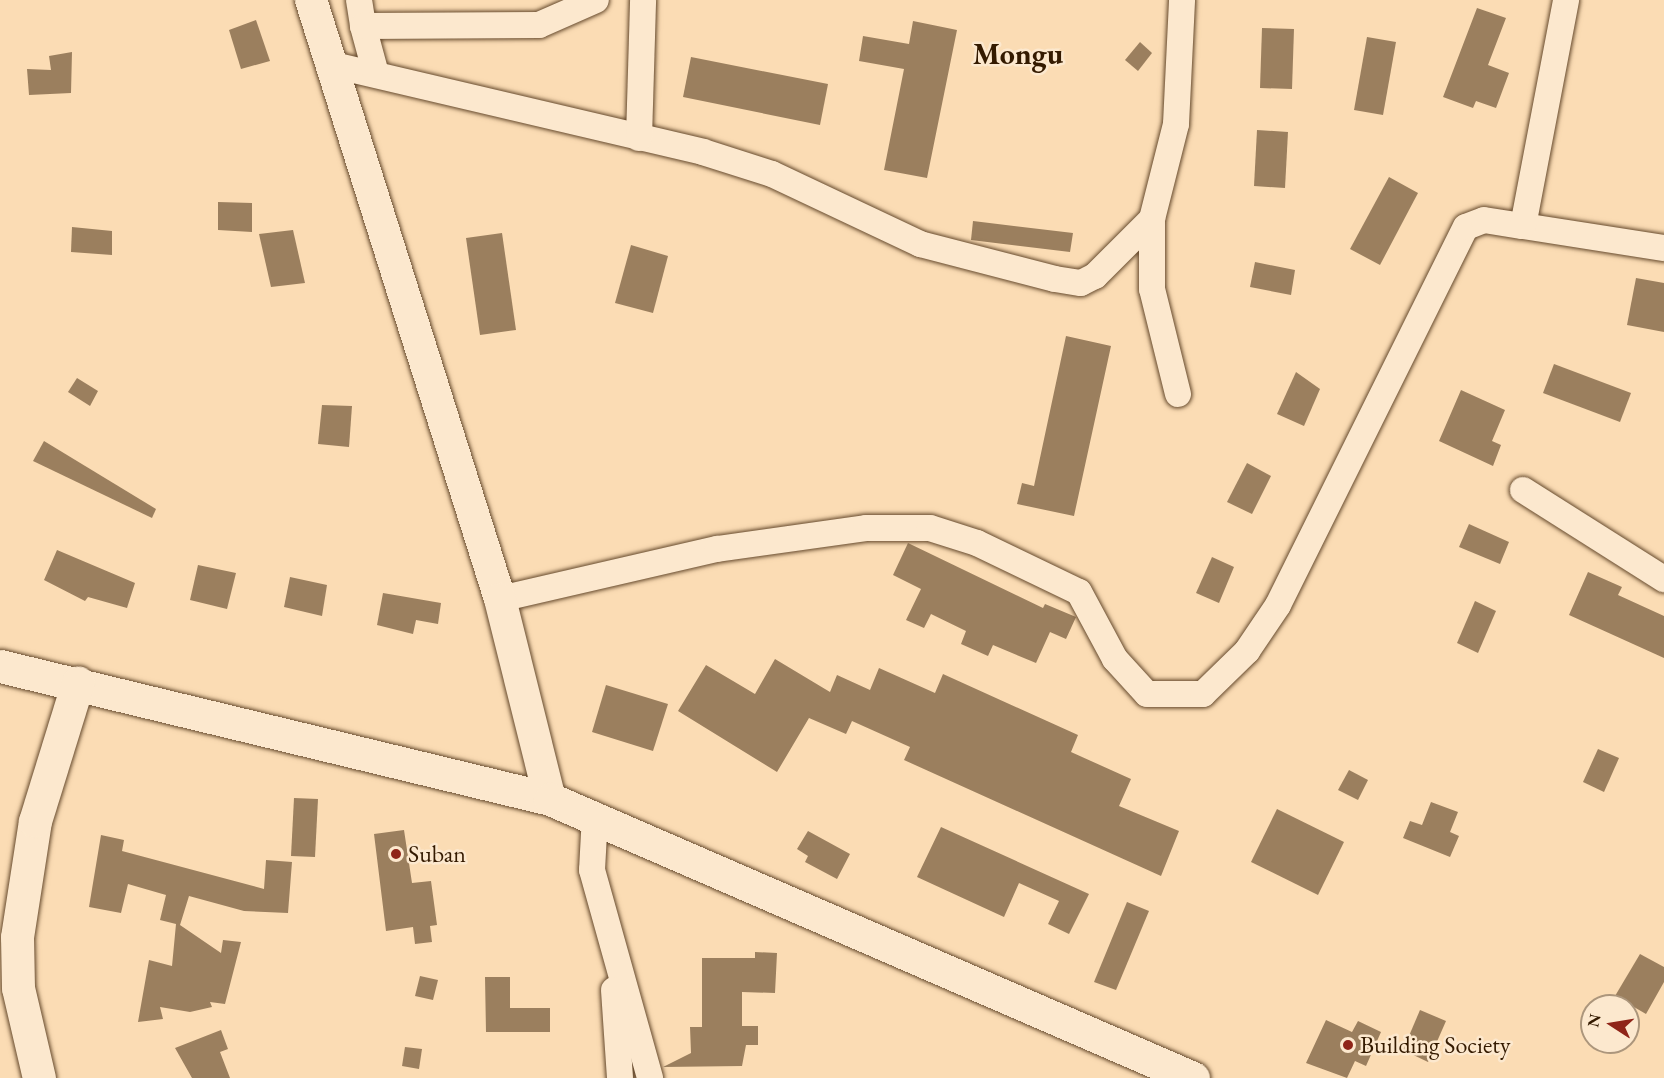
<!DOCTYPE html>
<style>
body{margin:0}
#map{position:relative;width:1664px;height:1078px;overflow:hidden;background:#fbdcb4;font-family:"EB Garamond",serif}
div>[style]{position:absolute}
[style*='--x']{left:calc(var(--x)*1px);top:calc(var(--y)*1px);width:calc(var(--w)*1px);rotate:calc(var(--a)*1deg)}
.building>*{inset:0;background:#9b7f5e}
.roads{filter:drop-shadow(0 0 2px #664a2d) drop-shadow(0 0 2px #664a2d)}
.minor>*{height:26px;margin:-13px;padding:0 13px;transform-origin:13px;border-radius:13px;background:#fce8ce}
.tertiary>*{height:32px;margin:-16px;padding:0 16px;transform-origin:16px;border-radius:16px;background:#fce8ce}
.secondary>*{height:33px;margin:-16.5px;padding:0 16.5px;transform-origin:16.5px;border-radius:16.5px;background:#fce8ce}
.dots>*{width:16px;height:16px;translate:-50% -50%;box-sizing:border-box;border:3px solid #fce8ce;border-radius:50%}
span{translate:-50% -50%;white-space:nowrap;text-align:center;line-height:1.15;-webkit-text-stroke:5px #fce8ce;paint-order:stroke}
.poi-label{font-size:24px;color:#341a00}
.left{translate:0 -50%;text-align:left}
.district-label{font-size:30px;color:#341a00;font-weight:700}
.north{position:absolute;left:1580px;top:994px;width:60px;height:60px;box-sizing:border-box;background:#fce8ce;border:2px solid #ac967c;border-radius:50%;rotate:282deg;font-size:16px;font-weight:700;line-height:24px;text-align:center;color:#341a00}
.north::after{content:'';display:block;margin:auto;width:21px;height:27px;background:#8f2418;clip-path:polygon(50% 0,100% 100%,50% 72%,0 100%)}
</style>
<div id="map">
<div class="building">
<i style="clip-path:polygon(1477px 8px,1506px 18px,1488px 65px,1509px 73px,1496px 108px,1476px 101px,1473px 108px,1443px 97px)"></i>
<i style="clip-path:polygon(256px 20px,270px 61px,241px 69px,229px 30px)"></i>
<i style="clip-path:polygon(913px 21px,957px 30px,927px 178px,884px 170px,904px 69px,859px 61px,863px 36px,909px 44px)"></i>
<i style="clip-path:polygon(1262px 28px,1294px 29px,1292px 89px,1260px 88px)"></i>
<i style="clip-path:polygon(1367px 37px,1396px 42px,1383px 115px,1354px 110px)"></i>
<i style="clip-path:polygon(1140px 42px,1152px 53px,1138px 71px,1125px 60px)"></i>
<i style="clip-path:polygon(72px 52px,71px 93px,29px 95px,27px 69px,51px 70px,49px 56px)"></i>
<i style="clip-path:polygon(691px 57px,828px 84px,820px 125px,683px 97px)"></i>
<i style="clip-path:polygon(1257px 130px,1288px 132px,1285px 188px,1254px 186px)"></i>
<i style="clip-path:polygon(1389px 177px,1418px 193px,1380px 265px,1350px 249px)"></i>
<i style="clip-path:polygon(218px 202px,252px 203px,252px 232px,218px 230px)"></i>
<i style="clip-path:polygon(973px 221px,1073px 233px,1070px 252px,971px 240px)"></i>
<i style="clip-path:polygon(72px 227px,112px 231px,112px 255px,71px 252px)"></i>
<i style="clip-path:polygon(293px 230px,305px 283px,271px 287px,259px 234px)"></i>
<i style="clip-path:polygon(502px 233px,516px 330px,480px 335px,466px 238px)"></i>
<i style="clip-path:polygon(631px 245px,668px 256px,653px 313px,615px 303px)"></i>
<i style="clip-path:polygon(1255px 262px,1295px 270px,1291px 295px,1250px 287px)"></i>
<i style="clip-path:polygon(1636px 278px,1664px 283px,1664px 332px,1627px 325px)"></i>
<i style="clip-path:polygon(1066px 336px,1111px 346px,1074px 516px,1017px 504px,1022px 483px,1034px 486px)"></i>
<i style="clip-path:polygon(1554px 364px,1631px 393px,1620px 422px,1543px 393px)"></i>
<i style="clip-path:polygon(1296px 372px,1320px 389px,1304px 426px,1277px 414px)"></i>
<i style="clip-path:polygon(77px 378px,98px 391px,90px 406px,68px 392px)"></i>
<i style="clip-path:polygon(1461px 390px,1505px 410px,1492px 441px,1501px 445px,1493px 466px,1439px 441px)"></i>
<i style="clip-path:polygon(322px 405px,352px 406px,349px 447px,318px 444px)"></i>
<i style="clip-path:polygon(44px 441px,156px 509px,152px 518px,33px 461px)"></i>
<i style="clip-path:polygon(1247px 463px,1271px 476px,1252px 514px,1227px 502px)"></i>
<i style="clip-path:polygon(1469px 524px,1509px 542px,1500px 564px,1459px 547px)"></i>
<i style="clip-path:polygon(908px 543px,1043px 608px,1045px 604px,1076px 617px,1066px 639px,1050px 632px,1036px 663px,993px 645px,988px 656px,961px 644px,966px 631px,931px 614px,924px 628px,906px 620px,921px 589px,893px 575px)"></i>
<i style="clip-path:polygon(57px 550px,135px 583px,127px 608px,88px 597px,85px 601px,44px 580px)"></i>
<i style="clip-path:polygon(1212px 557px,1234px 567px,1219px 603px,1196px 593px)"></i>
<i style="clip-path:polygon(198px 565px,236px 573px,227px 609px,190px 600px)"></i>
<i style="clip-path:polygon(1588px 572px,1622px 587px,1618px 595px,1664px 616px,1664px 658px,1569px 615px)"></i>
<i style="clip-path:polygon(290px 577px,327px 585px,322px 616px,284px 607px)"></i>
<i style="clip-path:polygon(383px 593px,441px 603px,438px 624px,416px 620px,413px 634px,377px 625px)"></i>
<i style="clip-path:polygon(1475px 601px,1496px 611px,1478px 653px,1457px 643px)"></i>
<i style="clip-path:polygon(775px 659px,830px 692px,837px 675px,870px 690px,879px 668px,935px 693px,943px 674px,1078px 735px,1071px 752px,1131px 779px,1119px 806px,1179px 831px,1161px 876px,904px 760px,910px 747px,852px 721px,846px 734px,809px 718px,777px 772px,678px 711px,706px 665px,755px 694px)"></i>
<i style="clip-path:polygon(606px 685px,668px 704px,653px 751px,592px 732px)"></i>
<i style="clip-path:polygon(1598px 749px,1619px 758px,1604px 792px,1583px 782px)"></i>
<i style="clip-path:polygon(1349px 770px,1368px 780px,1358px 800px,1338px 790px)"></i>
<i style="clip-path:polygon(294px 798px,318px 799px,315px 857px,291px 856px)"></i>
<i style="clip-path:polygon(1431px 802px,1458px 812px,1450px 832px,1459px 836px,1450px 857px,1403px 838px,1410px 821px,1422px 825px)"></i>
<i style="clip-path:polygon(1277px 809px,1344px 842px,1318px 895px,1251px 862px)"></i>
<i style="clip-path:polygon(941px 827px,1089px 894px,1069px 934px,1048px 924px,1059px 901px,1019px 883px,1004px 917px,917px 877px)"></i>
<i style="clip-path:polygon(404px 830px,412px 883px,431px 881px,437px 925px,430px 926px,432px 942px,415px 944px,413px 927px,386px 931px,374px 834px)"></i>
<i style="clip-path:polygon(808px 831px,850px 854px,837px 879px,805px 862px,808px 856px,797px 849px)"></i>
<i style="clip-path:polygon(101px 835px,124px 840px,122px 851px,264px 889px,266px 860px,292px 862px,288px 913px,244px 911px,189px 896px,180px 925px,221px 953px,223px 940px,241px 942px,225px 1004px,210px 1002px,212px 1007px,190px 1012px,160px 1007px,163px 1019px,138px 1022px,149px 960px,172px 966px,176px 924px,160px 920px,166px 895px,128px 884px,121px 913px,89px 907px)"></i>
<i style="clip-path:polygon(1127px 902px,1149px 911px,1116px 990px,1094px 982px)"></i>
<i style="clip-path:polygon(755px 952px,777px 953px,775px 993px,742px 992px,742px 1026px,758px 1026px,758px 1045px,746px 1045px,742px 1066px,663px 1067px,691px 1053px,690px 1027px,702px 1027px,702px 958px,755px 958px)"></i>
<i style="clip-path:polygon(1640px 954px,1664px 967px,1664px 982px,1646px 1014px,1615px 996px)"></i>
<i style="clip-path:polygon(420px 976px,438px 980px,433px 1000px,415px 996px)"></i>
<i style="clip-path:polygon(485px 977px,510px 977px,510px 1008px,550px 1008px,550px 1032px,486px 1032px)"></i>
<i style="clip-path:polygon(1420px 1010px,1446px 1021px,1428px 1062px,1403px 1050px)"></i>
<i style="clip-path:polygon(1326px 1020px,1352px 1032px,1358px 1021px,1381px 1032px,1366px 1066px,1355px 1061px,1347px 1078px,1306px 1063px)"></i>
<i style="clip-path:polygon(221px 1030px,228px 1049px,220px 1052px,230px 1078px,192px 1078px,175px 1048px)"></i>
<i style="clip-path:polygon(405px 1047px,422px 1049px,419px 1069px,402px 1066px)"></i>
</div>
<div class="roads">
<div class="minor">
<i style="--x:359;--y:0;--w:26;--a:81"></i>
<i style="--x:333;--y:65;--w:380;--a:13.2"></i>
<i style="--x:703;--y:152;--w:72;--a:17.7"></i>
<i style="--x:772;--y:174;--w:164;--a:25.3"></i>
<i style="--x:920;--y:244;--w:139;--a:14.5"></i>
<i style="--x:1055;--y:279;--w:26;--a:9"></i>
<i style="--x:1081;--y:283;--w:16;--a:-27"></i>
<i style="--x:1095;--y:276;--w:81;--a:-45"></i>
<i style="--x:376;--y:74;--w:50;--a:-105.2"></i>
<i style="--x:363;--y:26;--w:176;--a:-0.3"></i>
<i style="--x:539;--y:25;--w:62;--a:-23.7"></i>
<i style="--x:639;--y:138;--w:138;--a:-88.3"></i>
<i style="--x:1523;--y:226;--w:143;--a:8.9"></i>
<i style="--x:1178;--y:394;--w:108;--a:-103.9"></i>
<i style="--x:1152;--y:289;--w:70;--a:-90"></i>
<i style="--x:1152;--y:219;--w:98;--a:-75.8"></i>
<i style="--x:1176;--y:124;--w:124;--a:-87.2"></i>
<i style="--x:1523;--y:490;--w:167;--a:32.3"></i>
<i style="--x:500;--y:599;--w:223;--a:-13"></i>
<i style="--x:717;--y:549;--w:150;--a:-8"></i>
<i style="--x:866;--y:528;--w:64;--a:0"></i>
<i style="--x:930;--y:528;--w:49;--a:17.7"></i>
<i style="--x:977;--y:543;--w:113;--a:25.7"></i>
<i style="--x:1079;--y:592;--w:76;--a:61.8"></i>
<i style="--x:1115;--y:659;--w:47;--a:47.6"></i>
<i style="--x:1147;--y:694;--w:56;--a:0"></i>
<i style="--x:1203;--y:694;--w:62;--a:-44.3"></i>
<i style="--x:1247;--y:651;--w:55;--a:-56"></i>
<i style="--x:1278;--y:605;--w:422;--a:-63.6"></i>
<i style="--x:1466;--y:227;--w:19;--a:-21"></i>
<i style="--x:1484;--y:220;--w:39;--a:9"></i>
<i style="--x:1523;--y:226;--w:230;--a:-79.2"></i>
<i style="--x:595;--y:815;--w:55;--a:93.1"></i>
<i style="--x:592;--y:870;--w:216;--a:74.4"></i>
<i style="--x:614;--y:990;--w:88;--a:86.1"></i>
</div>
<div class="tertiary">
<i style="--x:311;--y:0;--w:628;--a:72.49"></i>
<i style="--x:500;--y:599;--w:206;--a:76"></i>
</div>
<div class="secondary">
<i style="--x:0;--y:666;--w:566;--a:13.59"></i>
<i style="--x:550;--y:799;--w:701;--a:23.46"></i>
<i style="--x:39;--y:1078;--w:92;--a:-103.1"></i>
<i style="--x:18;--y:988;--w:51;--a:-91.1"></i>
<i style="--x:17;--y:937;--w:117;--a:-81.2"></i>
<i style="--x:35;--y:821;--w:145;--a:-72.8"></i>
</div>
</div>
<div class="dots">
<i style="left:396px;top:854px;background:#8f2418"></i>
<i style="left:1348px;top:1045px;background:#8f2418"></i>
</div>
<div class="poi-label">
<span class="left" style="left:408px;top:854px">Suban</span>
<span class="left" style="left:1360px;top:1045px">Building Society</span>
</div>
<div class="district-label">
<span style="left:1018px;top:54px">Mongu</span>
</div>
<div class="north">N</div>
</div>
